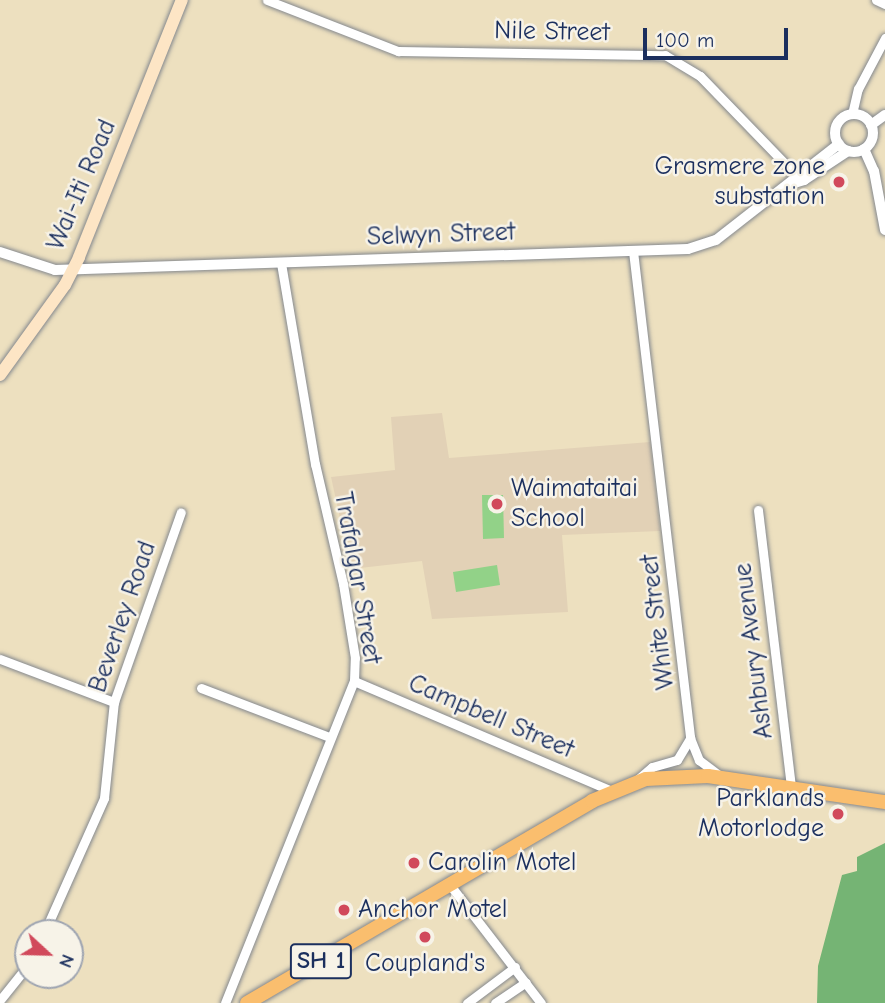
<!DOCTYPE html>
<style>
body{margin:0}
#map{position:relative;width:885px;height:1003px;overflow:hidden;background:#ede0bf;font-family:"Comic Neue",sans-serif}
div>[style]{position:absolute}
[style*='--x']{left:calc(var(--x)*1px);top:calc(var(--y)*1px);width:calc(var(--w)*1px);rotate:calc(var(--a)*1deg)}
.built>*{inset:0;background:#e2d1b6}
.green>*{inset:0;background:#92d288}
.forest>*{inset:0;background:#75b474}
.roads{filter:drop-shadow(0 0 2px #84888e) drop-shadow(0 0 2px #84888e)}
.minor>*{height:9px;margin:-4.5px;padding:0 4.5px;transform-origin:4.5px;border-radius:4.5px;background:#fff}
.tertiary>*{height:10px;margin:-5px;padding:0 5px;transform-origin:5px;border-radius:5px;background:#fff}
.tertiary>.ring{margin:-5px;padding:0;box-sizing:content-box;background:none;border:10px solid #fff;border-radius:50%}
.secondary>*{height:12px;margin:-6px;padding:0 6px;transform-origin:6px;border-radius:6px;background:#fde5c5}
.trunk>*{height:14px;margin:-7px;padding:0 7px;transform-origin:7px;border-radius:7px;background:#fabe6e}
.dots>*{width:19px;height:19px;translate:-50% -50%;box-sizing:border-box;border:4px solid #f7f3e8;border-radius:50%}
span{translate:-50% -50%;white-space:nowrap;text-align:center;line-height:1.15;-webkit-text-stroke:5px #f7f3e8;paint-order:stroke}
.shield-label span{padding:2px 5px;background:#f7f3e8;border:2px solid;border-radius:5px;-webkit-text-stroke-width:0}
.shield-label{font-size:24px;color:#1b2f5e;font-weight:700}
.street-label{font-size:26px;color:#1b2f5e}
.poi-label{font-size:26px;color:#1b2f5e}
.right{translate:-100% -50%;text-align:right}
.left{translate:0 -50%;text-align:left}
.north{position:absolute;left:14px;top:919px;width:70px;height:70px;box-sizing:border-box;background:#f7f3e8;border:2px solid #9fa5b1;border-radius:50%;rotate:112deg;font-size:19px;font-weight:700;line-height:28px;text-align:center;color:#1b2f5e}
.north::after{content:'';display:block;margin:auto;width:24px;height:32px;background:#d1495b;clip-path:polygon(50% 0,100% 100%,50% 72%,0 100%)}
.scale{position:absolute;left:643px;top:28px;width:145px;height:32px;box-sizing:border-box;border:4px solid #1b2f5e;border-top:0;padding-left:9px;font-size:21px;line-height:24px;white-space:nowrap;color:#1b2f5e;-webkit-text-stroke:5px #f7f3e8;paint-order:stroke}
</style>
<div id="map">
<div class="built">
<i style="clip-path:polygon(442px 413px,449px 458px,650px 442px,660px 531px,562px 535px,568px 612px,432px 619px,422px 561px,351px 569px,331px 477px,395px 470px,391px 417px)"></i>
</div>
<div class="green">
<i style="clip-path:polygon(482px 495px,503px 495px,504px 538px,483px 539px)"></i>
<i style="clip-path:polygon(497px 565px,500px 585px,456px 592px,453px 572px)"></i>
</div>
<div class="forest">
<i style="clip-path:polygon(885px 843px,885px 1003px,817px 1003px,818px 966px,842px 875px,857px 871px,857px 857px)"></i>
</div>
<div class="roads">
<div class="minor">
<i style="--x:267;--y:0;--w:141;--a:21.3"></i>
<i style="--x:398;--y:51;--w:267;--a:0.9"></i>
<i style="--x:665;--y:55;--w:41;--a:31"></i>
<i style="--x:700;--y:76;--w:138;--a:45.9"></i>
<i style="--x:876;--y:0;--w:10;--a:24"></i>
<i style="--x:852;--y:114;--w:26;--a:-77"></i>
<i style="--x:858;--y:89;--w:58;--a:-62.1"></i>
<i style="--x:633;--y:251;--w:490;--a:83.3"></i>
<i style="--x:690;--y:738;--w:24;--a:68"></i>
<i style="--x:699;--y:760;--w:25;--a:37"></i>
<i style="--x:758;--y:510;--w:279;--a:83.2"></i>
<i style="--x:0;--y:659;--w:122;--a:20.7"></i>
<i style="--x:354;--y:681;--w:280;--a:23.1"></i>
<i style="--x:201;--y:688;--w:137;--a:20.9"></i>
<i style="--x:637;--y:780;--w:20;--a:-41"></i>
<i style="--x:652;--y:767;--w:26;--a:-16"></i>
<i style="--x:677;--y:760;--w:26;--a:-59"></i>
<i style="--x:450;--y:885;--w:149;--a:52.4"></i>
<i style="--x:44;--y:933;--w:148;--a:-66"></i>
<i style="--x:104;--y:798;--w:97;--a:-84.1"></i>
<i style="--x:114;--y:702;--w:201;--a:-70.6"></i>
<i style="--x:0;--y:1000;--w:45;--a:-51.3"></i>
<i style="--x:225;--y:1003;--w:347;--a:-68.2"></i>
<i style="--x:354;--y:681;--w:23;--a:-88"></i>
<i style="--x:355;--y:658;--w:75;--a:-99.2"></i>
<i style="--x:343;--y:584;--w:123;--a:-103.1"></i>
<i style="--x:315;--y:464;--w:203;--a:-99.6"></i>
<i style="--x:467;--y:1003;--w:60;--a:-36.9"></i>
<i style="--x:495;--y:1003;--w:37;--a:-34"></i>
</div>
<div class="tertiary">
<i class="ring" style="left:835px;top:114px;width:28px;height:28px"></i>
<i style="--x:871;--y:125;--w:17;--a:-36"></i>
<i style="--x:864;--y:149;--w:24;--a:66"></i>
<i style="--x:874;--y:171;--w:60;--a:79.4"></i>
<i style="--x:791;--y:184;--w:14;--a:-17"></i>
<i style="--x:804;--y:180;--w:53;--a:-33.4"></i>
<i style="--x:0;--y:252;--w:58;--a:18.1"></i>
<i style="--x:55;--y:270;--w:633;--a:-1.9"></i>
<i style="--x:688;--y:249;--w:29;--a:-18"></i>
<i style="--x:716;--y:240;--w:156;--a:-38"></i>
</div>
<div class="secondary">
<i style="--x:0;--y:375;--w:111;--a:-54.2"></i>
<i style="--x:65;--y:285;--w:31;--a:-63"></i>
<i style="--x:79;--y:257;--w:277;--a:-68.2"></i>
</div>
<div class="trunk">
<i style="--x:247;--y:1003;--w:400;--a:-30.3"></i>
<i style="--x:592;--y:801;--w:58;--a:-22.2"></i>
<i style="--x:646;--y:779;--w:62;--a:-2.8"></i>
<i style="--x:708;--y:776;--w:179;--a:8.4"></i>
</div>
</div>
<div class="dots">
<i style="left:839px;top:182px;background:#d1495b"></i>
<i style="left:497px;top:504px;background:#d1495b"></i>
<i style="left:838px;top:814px;background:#d1495b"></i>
<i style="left:414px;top:863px;background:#d1495b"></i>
<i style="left:344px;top:910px;background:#d1495b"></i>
<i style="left:425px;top:937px;background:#d1495b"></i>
</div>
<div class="shield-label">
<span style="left:321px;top:961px">SH 1</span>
</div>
<div class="street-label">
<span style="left:552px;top:32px;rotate:1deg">Nile Street</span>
<span style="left:82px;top:185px;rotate:-67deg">Wai-Iti Road</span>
<span style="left:441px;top:235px;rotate:-2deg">Selwyn Street</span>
<span style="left:357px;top:578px;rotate:80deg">Trafalgar Street</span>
<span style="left:123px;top:617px;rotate:-71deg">Beverley Road</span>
<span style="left:658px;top:622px;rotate:-97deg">White Street</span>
<span style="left:754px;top:651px;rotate:-97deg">Ashbury Avenue</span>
<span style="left:491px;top:717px;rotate:23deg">Campbell Street</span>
</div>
<div class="poi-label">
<span class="right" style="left:825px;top:182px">Grasmere zone<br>substation</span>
<span class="left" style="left:511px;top:504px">Waimataitai<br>School</span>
<span class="right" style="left:824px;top:814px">Parklands<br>Motorlodge</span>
<span class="left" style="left:428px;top:863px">Carolin Motel</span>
<span class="left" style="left:358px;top:910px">Anchor Motel</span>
<span style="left:425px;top:964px">Coupland's</span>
</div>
<div class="north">N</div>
<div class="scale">100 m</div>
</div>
